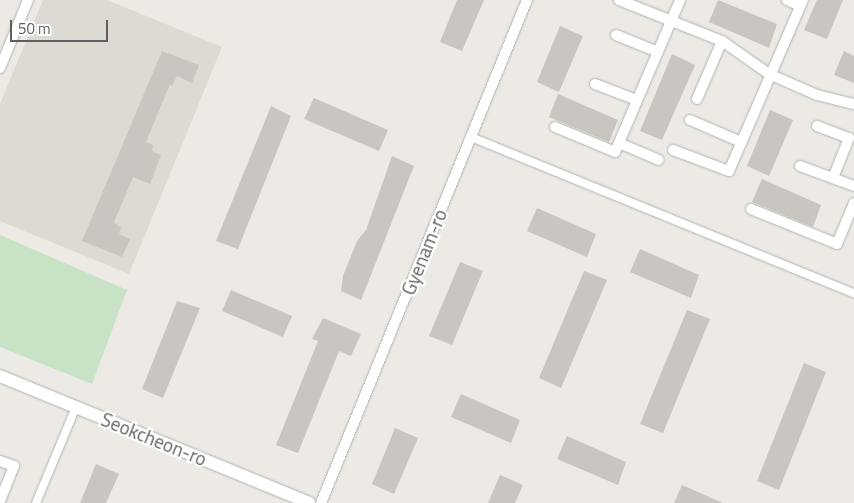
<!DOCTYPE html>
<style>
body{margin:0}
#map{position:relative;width:854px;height:503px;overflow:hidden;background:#edeae5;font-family:"Titillium Web",sans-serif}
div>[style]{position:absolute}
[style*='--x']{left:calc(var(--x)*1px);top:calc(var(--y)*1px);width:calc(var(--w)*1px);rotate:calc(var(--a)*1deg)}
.education>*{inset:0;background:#ddd9d3}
.green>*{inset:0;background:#c7e2c4}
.building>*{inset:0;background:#c9c5c1}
.roads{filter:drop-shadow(0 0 1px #b0b2b5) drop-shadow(0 0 1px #b0b2b5)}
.pedestrian>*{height:8px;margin:-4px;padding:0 4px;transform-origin:4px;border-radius:4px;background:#fff}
.minor>*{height:10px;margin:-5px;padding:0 5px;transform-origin:5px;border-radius:5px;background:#fff}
.tertiary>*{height:12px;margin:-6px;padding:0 6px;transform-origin:6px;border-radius:6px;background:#fff}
span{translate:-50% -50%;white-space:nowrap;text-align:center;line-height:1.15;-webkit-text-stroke:4.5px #fff;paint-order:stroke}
.street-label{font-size:19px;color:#5c6063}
.scale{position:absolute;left:10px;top:20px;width:98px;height:22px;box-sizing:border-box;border:2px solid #5c6063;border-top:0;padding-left:6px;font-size:15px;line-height:18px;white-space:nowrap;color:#5c6063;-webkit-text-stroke:4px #fff;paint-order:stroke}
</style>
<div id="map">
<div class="education">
<i style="clip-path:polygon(43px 0,107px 0,222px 47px,129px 274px,0 221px,0 104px)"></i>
</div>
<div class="green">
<i style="clip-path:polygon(0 235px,127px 290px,92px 384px,0 347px)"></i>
</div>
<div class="building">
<i style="clip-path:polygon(457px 0,484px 0,462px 51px,440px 42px)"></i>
<i style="clip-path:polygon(718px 0,777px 24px,769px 48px,709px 22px)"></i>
<i style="clip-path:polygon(817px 0,843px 0,827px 39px,804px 30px)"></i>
<i style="clip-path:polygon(560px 26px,583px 36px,559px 92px,537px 82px)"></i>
<i style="clip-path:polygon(162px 51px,199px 65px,192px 83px,177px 76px,172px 86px,170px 84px,146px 142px,153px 145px,152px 151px,161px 155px,150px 184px,133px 177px,114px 222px,121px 228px,119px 234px,130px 239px,122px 257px,82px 241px)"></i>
<i style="clip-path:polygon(844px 51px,854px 56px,854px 83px,834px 75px)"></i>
<i style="clip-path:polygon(672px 54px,695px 65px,662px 140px,640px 131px)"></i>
<i style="clip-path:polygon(558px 94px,618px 120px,609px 142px,549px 117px)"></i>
<i style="clip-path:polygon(314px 98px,388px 130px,379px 151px,304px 119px)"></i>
<i style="clip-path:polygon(271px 106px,291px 116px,238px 249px,216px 241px)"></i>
<i style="clip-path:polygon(770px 110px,793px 120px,769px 176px,747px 166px)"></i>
<i style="clip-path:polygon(392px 156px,414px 166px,361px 300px,341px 291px,343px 276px,357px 241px,366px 230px)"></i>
<i style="clip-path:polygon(762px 179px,821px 205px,813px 227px,752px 202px)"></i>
<i style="clip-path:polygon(537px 208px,596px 234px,587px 257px,527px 231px)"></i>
<i style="clip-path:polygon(640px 249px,699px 275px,691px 298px,630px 272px)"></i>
<i style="clip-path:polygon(460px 262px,483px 271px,452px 345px,429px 336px)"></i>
<i style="clip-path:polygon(584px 271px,607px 280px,561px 388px,539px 378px)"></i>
<i style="clip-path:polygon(231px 290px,292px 316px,283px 337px,222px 311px)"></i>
<i style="clip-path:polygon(177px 301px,200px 308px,163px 398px,142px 389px)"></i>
<i style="clip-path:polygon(687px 310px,710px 319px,663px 433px,640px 424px)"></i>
<i style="clip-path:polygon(323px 318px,361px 334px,351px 356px,339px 351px,298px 453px,276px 445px,318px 341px,312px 339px)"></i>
<i style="clip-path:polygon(804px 363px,826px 372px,779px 490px,757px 481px)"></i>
<i style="clip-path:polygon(461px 394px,520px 420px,511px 443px,451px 417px)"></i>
<i style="clip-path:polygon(395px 428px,418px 438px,394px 494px,372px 484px)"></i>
<i style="clip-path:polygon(567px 436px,626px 462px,618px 485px,557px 459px)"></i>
<i style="clip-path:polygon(96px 464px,119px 474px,106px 503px,80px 503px)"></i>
<i style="clip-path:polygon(500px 475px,523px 485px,515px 503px,488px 503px)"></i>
<i style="clip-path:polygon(682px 485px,723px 503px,674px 503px)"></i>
</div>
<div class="roads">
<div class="pedestrian">
<i style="--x:471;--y:137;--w:414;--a:22.2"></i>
<i style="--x:36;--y:503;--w:104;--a:-67.4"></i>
</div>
<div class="minor">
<i style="--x:619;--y:0;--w:111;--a:21.7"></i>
<i style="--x:722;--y:41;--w:57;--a:35.1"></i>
<i style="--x:769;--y:74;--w:52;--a:23.6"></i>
<i style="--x:817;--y:95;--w:38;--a:14"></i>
<i style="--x:787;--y:0;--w:14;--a:25"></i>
<i style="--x:616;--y:35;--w:45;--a:22"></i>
<i style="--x:0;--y:68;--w:74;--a:-67.6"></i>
<i style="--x:595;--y:84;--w:45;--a:20.9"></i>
<i style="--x:697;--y:99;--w:63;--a:-66.7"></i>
<i style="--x:690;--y:120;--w:56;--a:23.3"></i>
<i style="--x:817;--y:126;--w:34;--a:21"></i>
<i style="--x:849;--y:138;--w:43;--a:111.8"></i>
<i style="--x:555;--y:127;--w:65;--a:22.6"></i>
<i style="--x:615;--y:152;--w:165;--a:-66.8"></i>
<i style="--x:619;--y:143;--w:43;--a:23"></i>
<i style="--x:673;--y:150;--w:60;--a:20.6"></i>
<i style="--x:729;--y:171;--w:186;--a:-66.6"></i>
<i style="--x:800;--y:166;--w:58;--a:20.3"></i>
<i style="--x:751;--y:209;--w:93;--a:22.1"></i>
<i style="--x:837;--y:244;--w:44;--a:-67.5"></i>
<i style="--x:0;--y:461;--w:15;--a:20"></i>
<i style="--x:14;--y:466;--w:37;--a:112"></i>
<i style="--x:321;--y:503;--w:544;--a:-67.73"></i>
</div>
<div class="tertiary">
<i style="--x:0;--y:376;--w:334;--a:22.3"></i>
</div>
</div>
<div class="street-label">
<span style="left:424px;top:252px;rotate:-68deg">Gyenam-ro</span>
<span style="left:154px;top:439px;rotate:22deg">Seokcheon-ro</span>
</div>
<div class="scale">50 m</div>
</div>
